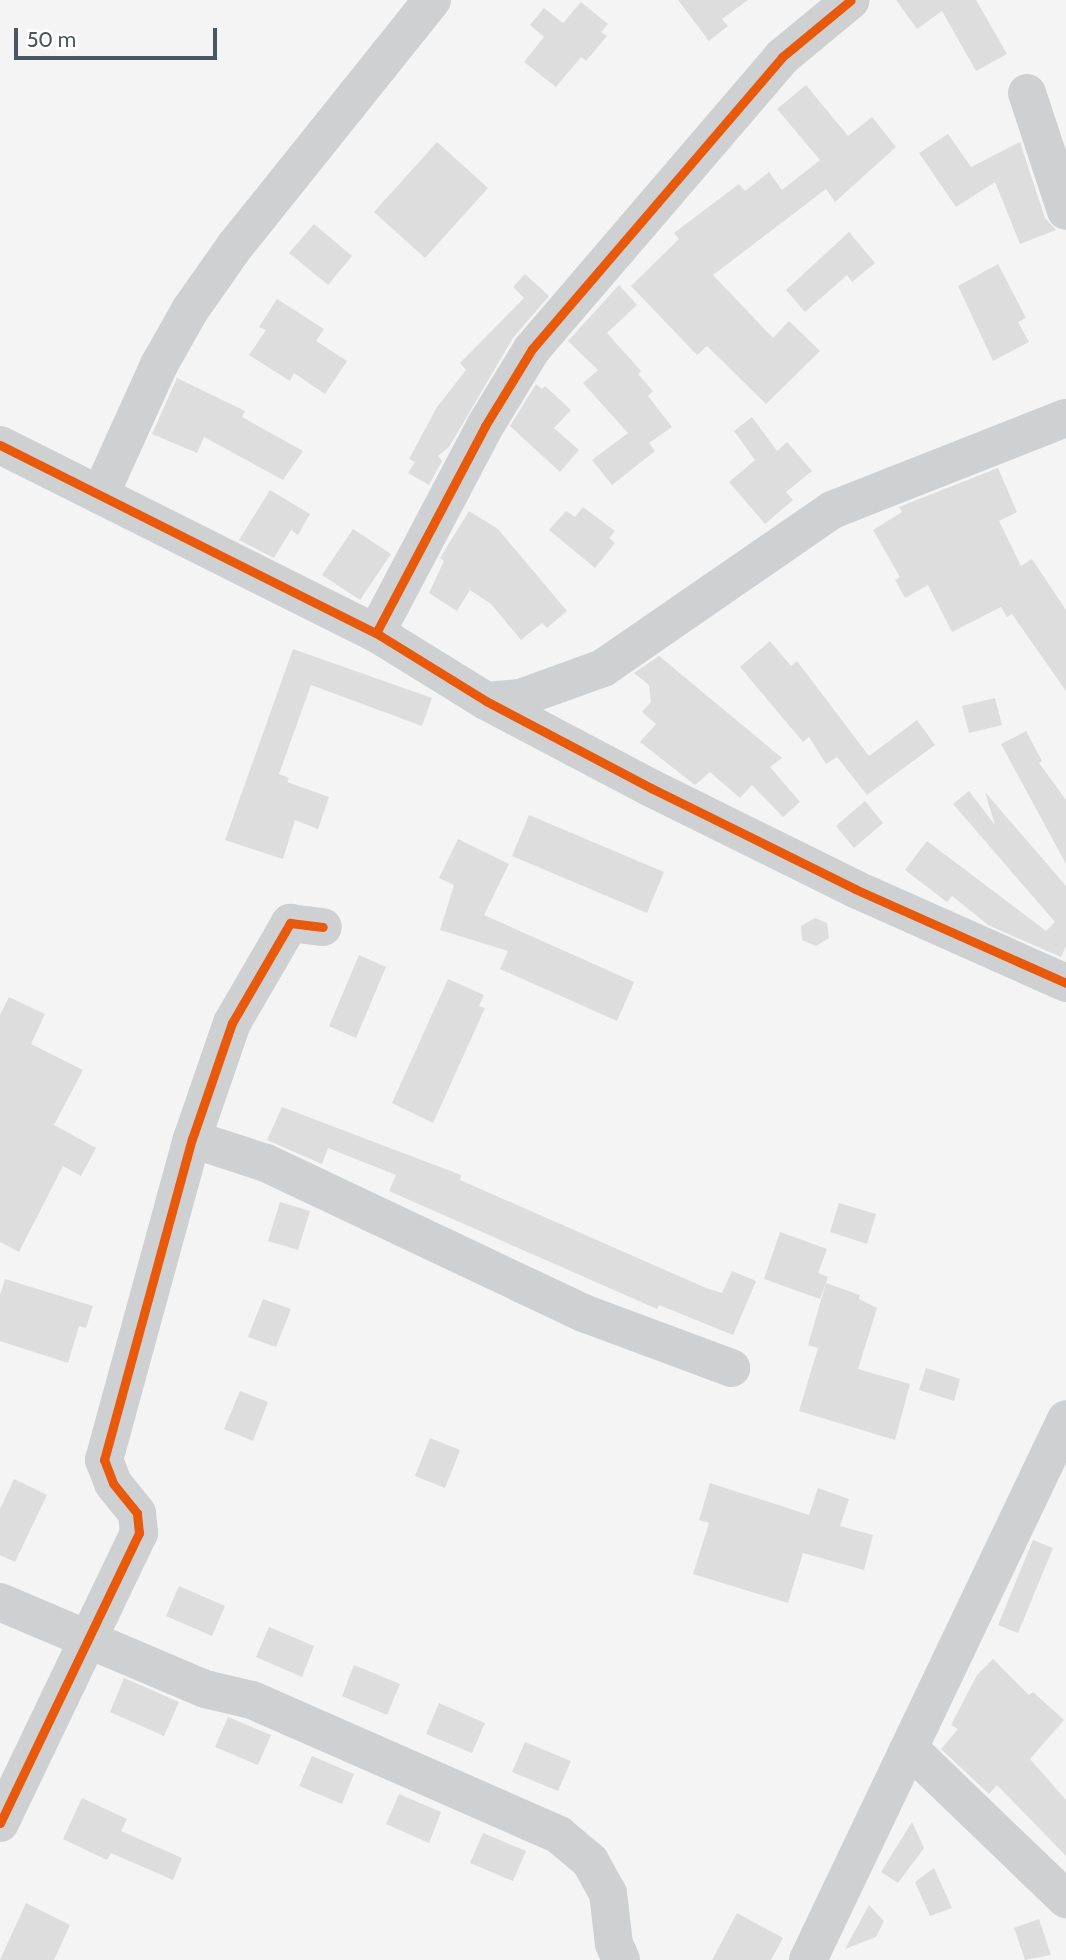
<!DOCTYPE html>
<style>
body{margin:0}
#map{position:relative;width:1066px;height:1960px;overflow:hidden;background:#f4f4f4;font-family:Cabin,sans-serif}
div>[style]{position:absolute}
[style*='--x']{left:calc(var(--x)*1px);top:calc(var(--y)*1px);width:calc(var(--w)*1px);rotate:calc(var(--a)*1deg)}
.building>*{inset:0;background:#ddddde}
.minor>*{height:38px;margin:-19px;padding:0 19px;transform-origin:19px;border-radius:19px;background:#ced0d2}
.cycleway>*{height:9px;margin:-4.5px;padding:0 4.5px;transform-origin:4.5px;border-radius:4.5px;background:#e8590c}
span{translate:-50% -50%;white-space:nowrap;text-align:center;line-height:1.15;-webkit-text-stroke:5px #fff;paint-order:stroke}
.scale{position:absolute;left:14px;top:28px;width:203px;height:32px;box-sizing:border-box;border:4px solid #4a5661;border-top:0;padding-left:9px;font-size:21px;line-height:24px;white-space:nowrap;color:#4a5661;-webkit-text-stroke:5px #fff;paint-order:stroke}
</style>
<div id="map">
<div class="building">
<i style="clip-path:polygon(678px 0,748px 0,722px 19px,728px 26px,709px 41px)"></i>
<i style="clip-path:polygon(896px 0,976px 0,1007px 54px,976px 71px,942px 11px,917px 29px)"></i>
<i style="clip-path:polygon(581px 2px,608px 24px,601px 32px,607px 36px,586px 61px,581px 57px,556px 87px,524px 62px,544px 37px,530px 25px,544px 8px,563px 23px)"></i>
<i style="clip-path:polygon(806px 85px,848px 136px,872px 117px,896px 147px,835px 202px,826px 189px,713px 275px,773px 338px,789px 321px,820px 351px,766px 404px,707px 346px,697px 355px,631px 286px,679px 239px,674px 233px,739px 184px,745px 191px,769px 172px,782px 190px,820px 160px,777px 109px)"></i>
<i style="clip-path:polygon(948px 134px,971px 167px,1020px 142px,1045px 218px,1056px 230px,1020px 244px,995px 182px,956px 207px,919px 153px)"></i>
<i style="clip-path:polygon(437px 142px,488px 188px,425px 258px,374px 212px)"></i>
<i style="clip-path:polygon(314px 224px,352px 256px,328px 285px,289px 253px)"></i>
<i style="clip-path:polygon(849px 232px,875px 263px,852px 282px,847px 275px,805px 312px,786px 290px)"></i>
<i style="clip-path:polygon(998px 264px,1026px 318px,1018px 322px,1029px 342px,993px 361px,958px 286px)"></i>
<i style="clip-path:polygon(525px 274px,549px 296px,513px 338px,449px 447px,438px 456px,442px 461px,429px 485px,408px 473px,415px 462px,409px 459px,437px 407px,466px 370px,460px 363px,524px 298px,513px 287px)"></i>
<i style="clip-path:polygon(619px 285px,637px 305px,607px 333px,641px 371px,638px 374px,653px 391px,648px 396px,672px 427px,649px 443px,655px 451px,612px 485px,592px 460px,628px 433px,583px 383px,598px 370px,568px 341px)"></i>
<i style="clip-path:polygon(277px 299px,324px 329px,316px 341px,347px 361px,325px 394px,294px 373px,290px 381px,249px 355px,266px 330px,259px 327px)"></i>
<i style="clip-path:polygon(177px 378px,245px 411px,242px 417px,303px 451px,283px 480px,204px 437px,197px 453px,152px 434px)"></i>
<i style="clip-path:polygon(536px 384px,542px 389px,545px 386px,571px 410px,554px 428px,579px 450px,560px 472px,510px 426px)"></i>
<i style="clip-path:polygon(752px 417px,777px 451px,787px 442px,812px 471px,786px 492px,793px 500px,765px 524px,729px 482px,755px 460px,734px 431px)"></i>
<i style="clip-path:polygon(998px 468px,1017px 512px,999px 521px,1021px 566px,1032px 559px,1066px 610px,1066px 691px,1012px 614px,1007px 617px,1001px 607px,952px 632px,928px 585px,905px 598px,895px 580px,900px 577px,873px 530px,902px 512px,899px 507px)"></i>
<i style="clip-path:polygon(270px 490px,310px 514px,298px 535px,291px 530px,274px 558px,239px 540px)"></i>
<i style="clip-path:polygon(583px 507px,615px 531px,609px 538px,615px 543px,595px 568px,549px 530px,566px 511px,575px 517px)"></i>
<i style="clip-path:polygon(469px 511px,498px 529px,567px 611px,547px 628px,542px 623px,521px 640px,491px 604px,470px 590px,457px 611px,429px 593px,444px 561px,440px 558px)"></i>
<i style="clip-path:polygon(353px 529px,391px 554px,360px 600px,322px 575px)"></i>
<i style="clip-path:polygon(770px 641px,791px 666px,797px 661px,869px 756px,917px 720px,935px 745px,867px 795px,837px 757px,826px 764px,809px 737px,803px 742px,740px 667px)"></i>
<i style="clip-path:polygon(293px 649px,432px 698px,422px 726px,311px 685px,279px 774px,289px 778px,287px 782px,329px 797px,318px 829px,295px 820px,283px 859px,225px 840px)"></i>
<i style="clip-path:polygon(659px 656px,782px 758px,770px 767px,800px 802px,783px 817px,752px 785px,740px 798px,710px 772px,695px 785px,640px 742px,656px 724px,642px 712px,651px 702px,649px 685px,634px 673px)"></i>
<i style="clip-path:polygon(995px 698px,1002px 725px,969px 733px,962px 706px)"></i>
<i style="clip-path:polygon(1026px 731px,1042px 761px,1039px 763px,1066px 800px,1066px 864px,1001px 744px)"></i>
<i style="clip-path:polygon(969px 791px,995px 825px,985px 792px,1066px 886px,1066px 946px,1061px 957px,988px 925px,952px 896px,947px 902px,905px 870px,927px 841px,1046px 931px,1055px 922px,953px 804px)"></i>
<i style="clip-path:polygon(865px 801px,883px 823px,854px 848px,836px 826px)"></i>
<i style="clip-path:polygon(529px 815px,664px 872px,647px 913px,512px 856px)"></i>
<i style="clip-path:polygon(458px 839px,509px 864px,484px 915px,634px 982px,617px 1021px,500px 969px,508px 951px,440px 930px,454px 885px,439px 878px)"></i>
<i style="clip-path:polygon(815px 918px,827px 923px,829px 938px,816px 946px,802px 940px,801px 926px)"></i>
<i style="clip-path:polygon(359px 955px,386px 967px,356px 1038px,329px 1026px)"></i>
<i style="clip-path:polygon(448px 979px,484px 995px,479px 1006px,485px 1008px,433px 1123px,392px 1103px)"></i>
<i style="clip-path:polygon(9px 997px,45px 1014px,31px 1044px,83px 1070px,54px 1125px,96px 1148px,81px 1176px,63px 1166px,19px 1252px,0 1242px,0 1015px)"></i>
<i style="clip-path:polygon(282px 1107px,461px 1175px,460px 1180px,706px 1288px,722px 1293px,732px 1271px,756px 1281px,733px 1335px,659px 1305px,657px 1309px,389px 1191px,396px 1175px,328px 1148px,322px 1164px,267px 1140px)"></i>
<i style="clip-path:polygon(280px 1202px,310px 1211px,298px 1250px,268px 1241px)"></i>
<i style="clip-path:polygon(839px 1203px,876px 1214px,867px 1244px,830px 1232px)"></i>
<i style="clip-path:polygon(780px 1232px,827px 1249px,818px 1273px,828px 1277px,820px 1299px,764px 1279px)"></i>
<i style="clip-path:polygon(5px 1279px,93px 1306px,86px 1328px,79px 1326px,68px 1363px,0 1341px,0 1295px)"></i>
<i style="clip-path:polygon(826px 1283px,860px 1295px,859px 1299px,877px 1308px,858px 1369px,910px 1384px,895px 1440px,799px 1411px,818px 1348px,808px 1345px)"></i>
<i style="clip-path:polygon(263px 1299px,291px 1309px,276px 1347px,248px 1337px)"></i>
<i style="clip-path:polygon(926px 1368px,960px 1379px,954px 1401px,919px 1390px)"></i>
<i style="clip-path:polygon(240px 1391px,268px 1402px,253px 1441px,224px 1429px)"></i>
<i style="clip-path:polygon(430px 1438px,460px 1450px,445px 1488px,415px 1476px)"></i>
<i style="clip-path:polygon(14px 1479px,47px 1495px,15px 1562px,0 1555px,0 1509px)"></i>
<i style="clip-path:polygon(710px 1483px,809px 1515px,818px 1488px,849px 1499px,840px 1526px,873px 1535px,864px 1570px,803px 1553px,788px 1603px,693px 1574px,709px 1523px,699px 1520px)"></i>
<i style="clip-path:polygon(1033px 1540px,1053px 1548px,1018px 1633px,998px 1625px)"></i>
<i style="clip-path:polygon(179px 1586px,225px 1606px,212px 1636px,166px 1616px)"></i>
<i style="clip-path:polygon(269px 1627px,314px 1646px,302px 1677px,256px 1657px)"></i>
<i style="clip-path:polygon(993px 1659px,1029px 1695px,1033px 1692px,1064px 1720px,1030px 1759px,1066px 1800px,1066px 1856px,997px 1785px,989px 1794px,941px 1749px,958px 1729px,951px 1725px,977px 1675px)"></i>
<i style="clip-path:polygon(354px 1665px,400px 1684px,387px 1715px,342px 1696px)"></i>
<i style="clip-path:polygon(124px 1678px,179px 1702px,164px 1736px,110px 1712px)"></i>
<i style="clip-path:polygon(439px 1703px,485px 1723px,472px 1753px,426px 1734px)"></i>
<i style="clip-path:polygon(228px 1717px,271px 1735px,258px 1765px,215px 1747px)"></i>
<i style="clip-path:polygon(525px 1742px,571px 1761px,558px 1791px,512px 1772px)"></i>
<i style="clip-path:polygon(312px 1756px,354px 1774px,342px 1804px,299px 1786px)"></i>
<i style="clip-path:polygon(399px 1794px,441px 1812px,429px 1843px,386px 1824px)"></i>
<i style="clip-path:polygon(82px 1798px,127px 1819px,121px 1831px,182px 1858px,173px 1880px,111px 1853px,107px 1860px,63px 1839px)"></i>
<i style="clip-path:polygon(912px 1822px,924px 1848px,898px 1883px,881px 1872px)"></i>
<i style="clip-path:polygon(483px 1833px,526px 1851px,513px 1881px,470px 1863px)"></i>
<i style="clip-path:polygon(934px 1868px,952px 1908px,930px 1916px,915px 1882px)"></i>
<i style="clip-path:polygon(26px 1903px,70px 1925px,54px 1960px,0 1960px)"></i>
<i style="clip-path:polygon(869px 1905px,884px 1921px,876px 1937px,845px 1949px)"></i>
<i style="clip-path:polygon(737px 1913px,783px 1938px,771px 1960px,712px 1960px)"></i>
<i style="clip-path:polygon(1039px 1919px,1051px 1955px,1025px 1960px,1014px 1928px)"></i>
</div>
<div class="minor">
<i style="--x:1027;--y:93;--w:124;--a:71.7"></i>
<i style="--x:0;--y:445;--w:420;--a:26.6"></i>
<i style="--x:376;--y:633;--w:129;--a:31.7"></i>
<i style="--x:486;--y:701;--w:187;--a:27.8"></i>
<i style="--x:651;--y:788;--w:228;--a:26.3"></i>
<i style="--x:855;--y:889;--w:231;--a:24"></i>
<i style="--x:100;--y:495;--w:143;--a:-65.6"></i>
<i style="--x:159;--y:365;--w:63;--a:-60.6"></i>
<i style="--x:190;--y:310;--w:78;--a:-54.9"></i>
<i style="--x:235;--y:246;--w:315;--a:-51.3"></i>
<i style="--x:376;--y:633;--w:234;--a:-62.2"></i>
<i style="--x:485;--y:426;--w:90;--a:-58.6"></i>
<i style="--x:532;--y:349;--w:384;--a:-49.4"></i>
<i style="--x:782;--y:57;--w:89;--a:-39.6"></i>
<i style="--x:486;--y:701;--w:34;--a:-5"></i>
<i style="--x:520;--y:698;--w:88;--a:-19.9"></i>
<i style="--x:603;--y:668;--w:278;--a:-34.6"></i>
<i style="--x:832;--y:510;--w:251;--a:-21.5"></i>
<i style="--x:192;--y:1139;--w:78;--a:18"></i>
<i style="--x:266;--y:1163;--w:354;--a:25.3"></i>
<i style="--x:586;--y:1314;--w:155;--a:20.4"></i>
<i style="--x:0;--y:1602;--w:223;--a:23"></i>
<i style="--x:205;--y:1689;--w:48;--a:13.2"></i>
<i style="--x:252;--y:1700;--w:335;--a:23.7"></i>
<i style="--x:559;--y:1835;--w:40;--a:40"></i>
<i style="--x:590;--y:1861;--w:37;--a:61"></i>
<i style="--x:608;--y:1893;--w:51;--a:83.3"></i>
<i style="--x:614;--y:1944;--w:17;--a:66"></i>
<i style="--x:912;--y:1751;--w:214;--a:43.9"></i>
<i style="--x:0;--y:1823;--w:322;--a:-64.4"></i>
<i style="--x:139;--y:1533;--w:20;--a:-96"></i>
<i style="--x:137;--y:1513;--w:38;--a:-129"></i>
<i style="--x:113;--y:1483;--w:25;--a:-111"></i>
<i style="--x:104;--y:1460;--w:333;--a:-74.7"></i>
<i style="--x:192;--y:1139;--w:123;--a:-71"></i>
<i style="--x:232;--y:1023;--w:116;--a:-59.9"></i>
<i style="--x:290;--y:923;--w:33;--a:7"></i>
<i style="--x:808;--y:1960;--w:599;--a:-64.5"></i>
</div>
<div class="cycleway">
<i style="--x:0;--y:445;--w:420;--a:26.6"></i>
<i style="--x:376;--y:633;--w:129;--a:31.7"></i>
<i style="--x:486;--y:701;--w:187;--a:27.8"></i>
<i style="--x:651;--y:788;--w:228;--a:26.3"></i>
<i style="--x:855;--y:889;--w:231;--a:24"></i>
<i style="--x:376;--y:633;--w:234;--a:-62.2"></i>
<i style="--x:485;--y:426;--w:90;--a:-58.6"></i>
<i style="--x:532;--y:349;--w:384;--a:-49.4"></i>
<i style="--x:782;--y:57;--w:89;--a:-39.6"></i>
<i style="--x:0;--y:1823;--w:322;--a:-64.4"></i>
<i style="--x:139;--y:1533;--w:20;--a:-96"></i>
<i style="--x:137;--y:1513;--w:38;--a:-129"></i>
<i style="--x:113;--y:1483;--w:25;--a:-111"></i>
<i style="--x:104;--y:1460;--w:333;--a:-74.7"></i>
<i style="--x:192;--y:1139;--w:123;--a:-71"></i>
<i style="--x:232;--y:1023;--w:116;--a:-59.9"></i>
<i style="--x:290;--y:923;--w:33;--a:7"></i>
</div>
<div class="scale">50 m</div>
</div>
